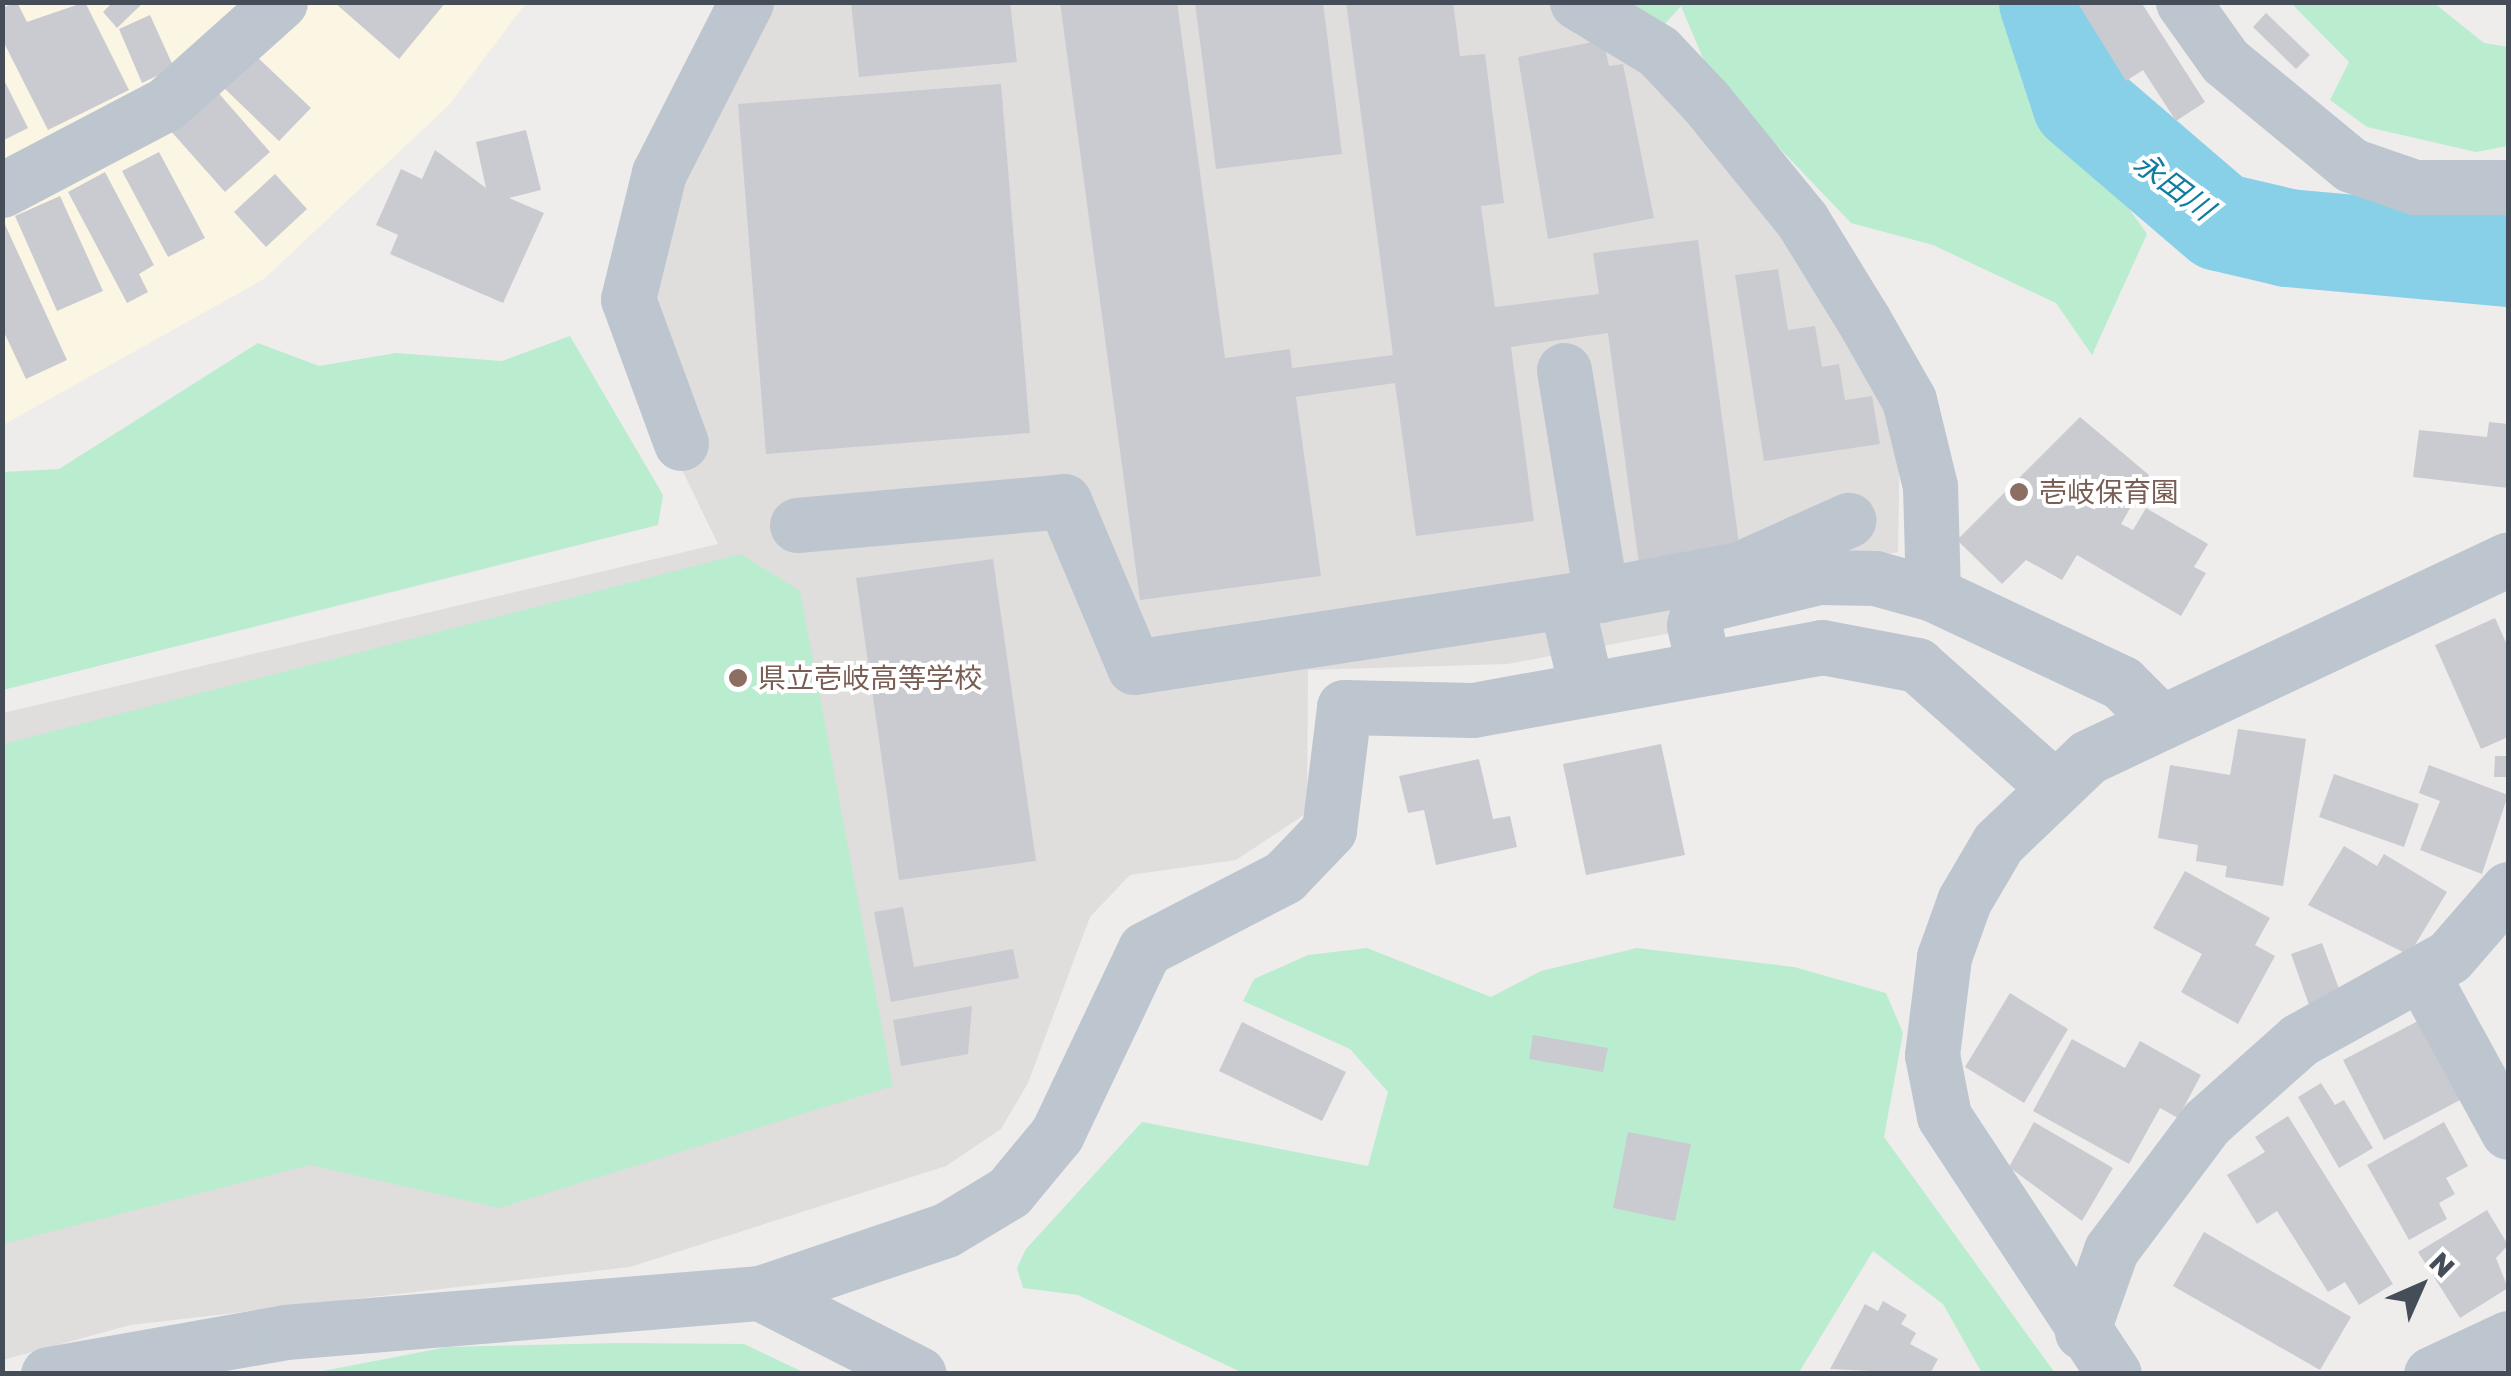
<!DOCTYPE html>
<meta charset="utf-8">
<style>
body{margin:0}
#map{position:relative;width:2511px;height:1376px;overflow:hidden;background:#efecec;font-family:"Golos Text","Noto Sans JP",sans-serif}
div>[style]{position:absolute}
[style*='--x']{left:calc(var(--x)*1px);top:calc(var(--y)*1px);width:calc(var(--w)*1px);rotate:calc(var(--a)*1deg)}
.commercial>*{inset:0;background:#fbf5e4}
.education>*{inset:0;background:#e0dddd}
.green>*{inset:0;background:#baecd0}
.river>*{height:98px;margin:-49px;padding:0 49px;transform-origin:49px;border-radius:49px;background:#88d0e8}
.building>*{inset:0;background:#c9cbd1}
.minor>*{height:55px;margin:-27.5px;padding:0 27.5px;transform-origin:27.5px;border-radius:27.5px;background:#bdc6ce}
.dots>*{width:28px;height:28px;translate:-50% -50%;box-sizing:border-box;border:5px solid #fff;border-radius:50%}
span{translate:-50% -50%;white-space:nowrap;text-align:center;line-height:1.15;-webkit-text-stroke:8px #fff;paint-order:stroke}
.education-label{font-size:28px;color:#785e54}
.left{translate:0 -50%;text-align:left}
.water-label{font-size:30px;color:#107ca0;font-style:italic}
.frame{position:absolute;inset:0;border:5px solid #454e58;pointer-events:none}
.north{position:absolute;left:2371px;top:1236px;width:100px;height:100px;-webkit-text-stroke:8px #fff;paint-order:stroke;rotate:45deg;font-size:28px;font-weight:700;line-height:40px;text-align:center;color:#454e58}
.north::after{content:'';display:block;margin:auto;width:35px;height:45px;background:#454e58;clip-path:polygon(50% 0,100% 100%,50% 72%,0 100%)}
</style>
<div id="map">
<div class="commercial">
<i style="clip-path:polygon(3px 3px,526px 3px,449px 105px,264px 279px,3px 425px)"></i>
</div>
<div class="education">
<i style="clip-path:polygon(715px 3px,1555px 3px,1625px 42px,1700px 124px,1804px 270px,1900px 437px,1898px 552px,1690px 596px,1676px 632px,1508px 664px,1308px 670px,1307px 813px,1236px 860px,1130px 875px,1090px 917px,1028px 1083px,1001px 1129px,946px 1166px,630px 1267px,130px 1325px,3px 1360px,3px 713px,718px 544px,608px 317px)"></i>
</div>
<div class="green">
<i style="clip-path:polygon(1618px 3px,2033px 3px,2046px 92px,2147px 234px,2092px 355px,2056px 303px,1933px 245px,1851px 223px,1710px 75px,1681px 6px,1663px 26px)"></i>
<i style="clip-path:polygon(2291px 3px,2434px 3px,2484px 43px,2508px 47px,2508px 146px,2476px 152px,2367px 127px,2330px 100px,2349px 62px)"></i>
<i style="clip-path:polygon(570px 336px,663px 495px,658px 525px,3px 690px,3px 472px,59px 469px,258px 343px,319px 366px,396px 353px,502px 361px)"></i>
<i style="clip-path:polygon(741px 554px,800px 591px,893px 1086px,499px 1208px,310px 1165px,3px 1244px,3px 744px)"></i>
<i style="clip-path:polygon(1367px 948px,1491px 997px,1541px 971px,1637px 948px,1794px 967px,1886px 993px,1903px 1033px,1884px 1137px,2055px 1373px,1982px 1373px,1943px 1304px,1873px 1251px,1798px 1374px,1243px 1373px,1078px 1295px,1023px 1288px,1017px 1268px,1026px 1249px,1142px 1122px,1368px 1166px,1388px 1092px,1350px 1049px,1243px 1001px,1254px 979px,1308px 955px)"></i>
<i style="clip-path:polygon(619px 1343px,744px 1344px,805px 1373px,313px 1373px,447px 1347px)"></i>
</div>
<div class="river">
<i style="--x:2048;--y:2;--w:106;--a:71.9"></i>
<i style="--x:2081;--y:103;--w:183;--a:40.6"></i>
<i style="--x:2220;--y:222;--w:70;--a:13.2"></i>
<i style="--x:2288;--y:238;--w:221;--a:5.2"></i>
</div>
<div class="building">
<i style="clip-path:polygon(17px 2px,27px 22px,85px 2px,129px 90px,48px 130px,2px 39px,2px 8px)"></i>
<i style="clip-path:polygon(113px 2px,144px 2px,117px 28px,103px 12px)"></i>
<i style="clip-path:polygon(334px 2px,446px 2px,399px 59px)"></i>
<i style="clip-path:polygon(851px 2px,1010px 2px,1017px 62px,859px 77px)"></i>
<i style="clip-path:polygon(1060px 2px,1177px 2px,1225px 358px,1290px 349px,1292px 368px,1393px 355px,1346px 2px,1453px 2px,1460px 56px,1485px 54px,1504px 203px,1481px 206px,1495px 307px,1599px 294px,1593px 253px,1698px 240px,1740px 551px,1639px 564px,1608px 333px,1511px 347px,1534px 521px,1416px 536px,1395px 383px,1296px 397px,1321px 576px,1140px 600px)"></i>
<i style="clip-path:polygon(1195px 2px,1323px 2px,1342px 154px,1216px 169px)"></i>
<i style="clip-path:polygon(2077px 2px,2141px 2px,2205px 102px,2176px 121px,2143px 70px,2126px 81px)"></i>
<i style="clip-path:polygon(2266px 13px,2310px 55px,2296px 69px,2253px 27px)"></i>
<i style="clip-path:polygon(150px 15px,174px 68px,142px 83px,119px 29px)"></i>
<i style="clip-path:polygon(1603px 40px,1609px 66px,1623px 64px,1654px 218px,1548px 239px,1518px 57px)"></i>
<i style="clip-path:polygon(255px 55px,311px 108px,279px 141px,224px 88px)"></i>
<i style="clip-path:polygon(2px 76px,28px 128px,2px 141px)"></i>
<i style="clip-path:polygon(1001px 84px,1030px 433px,766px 454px,738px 104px)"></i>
<i style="clip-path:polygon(215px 89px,270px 152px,225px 192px,169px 129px)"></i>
<i style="clip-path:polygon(526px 130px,541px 190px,509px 198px,544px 213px,503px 303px,390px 254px,398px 235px,376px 225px,401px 169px,422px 179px,435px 150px,486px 188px,476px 142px)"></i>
<i style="clip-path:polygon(159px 152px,205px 238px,168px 257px,122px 171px)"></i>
<i style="clip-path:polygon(105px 172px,154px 265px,139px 274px,148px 292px,127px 303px,68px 192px)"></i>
<i style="clip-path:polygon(275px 174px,307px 209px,266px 247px,234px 212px)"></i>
<i style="clip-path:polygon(60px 196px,103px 291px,57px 311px,15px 216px)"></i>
<i style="clip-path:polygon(2px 218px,67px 360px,26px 379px,2px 328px)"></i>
<i style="clip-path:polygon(1778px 269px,1788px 330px,1815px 326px,1822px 367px,1839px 364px,1845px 400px,1872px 396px,1880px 444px,1764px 461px,1735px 275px)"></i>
<i style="clip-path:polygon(2080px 417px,2149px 475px,2121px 524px,2133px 530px,2146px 508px,2208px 544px,2194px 567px,2206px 573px,2181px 616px,2077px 555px,2062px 580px,2026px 560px,2002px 584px,1957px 540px)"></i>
<i style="clip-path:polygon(2489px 422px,2508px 424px,2508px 488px,2413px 477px,2419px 430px,2487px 437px)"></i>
<i style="clip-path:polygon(993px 559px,1036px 861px,899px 880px,856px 578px)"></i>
<i style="clip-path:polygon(2495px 618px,2508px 647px,2508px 737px,2481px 749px,2435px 645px)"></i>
<i style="clip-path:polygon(2238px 729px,2306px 739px,2283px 886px,2225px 877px,2227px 866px,2196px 861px,2198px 845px,2158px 838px,2170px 765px,2230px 775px)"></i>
<i style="clip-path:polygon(1661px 744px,1685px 855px,1586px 875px,1563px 764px)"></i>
<i style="clip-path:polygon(2495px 756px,2508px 756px,2508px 777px,2494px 777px)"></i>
<i style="clip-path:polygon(1479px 759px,1493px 819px,1510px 816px,1517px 847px,1436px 865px,1424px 810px,1408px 813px,1399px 776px)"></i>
<i style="clip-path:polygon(2429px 765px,2508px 795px,2482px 874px,2420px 850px,2440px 801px,2419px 793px)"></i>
<i style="clip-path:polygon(2334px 774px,2419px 804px,2404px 847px,2319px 817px)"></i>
<i style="clip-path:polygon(2344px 846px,2377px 866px,2384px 854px,2447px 892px,2409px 955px,2308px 905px)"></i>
<i style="clip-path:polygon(2185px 871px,2270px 918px,2255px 945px,2275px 956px,2238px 1024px,2181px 992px,2202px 954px,2153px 928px)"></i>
<i style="clip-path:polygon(903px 907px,914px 967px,1013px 949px,1019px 978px,891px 1002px,874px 912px)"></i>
<i style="clip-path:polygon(2322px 943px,2341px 994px,2309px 1005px,2291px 954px)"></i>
<i style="clip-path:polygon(2010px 993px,2068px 1029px,2024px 1103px,1965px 1067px)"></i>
<i style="clip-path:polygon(972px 1006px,968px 1054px,901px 1066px,893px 1020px)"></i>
<i style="clip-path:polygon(2422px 1019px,2464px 1098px,2384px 1140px,2343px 1060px)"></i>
<i style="clip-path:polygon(1242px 1022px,1346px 1072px,1322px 1121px,1219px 1071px)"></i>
<i style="clip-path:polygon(1533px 1035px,1608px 1048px,1603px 1072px,1529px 1059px)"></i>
<i style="clip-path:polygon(2072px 1039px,2125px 1068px,2140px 1041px,2201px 1075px,2178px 1118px,2160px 1108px,2129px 1164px,2033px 1111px)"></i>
<i style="clip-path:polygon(2321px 1083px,2335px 1105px,2344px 1100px,2373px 1148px,2339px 1168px,2298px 1097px)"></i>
<i style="clip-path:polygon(2288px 1116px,2393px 1284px,2359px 1305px,2345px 1282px,2328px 1292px,2277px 1211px,2257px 1224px,2227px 1175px,2265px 1152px,2255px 1137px)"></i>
<i style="clip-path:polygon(2034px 1122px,2113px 1168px,2082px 1221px,2009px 1167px)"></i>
<i style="clip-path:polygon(2444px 1122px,2468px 1166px,2446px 1178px,2455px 1194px,2439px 1203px,2447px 1219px,2409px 1240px,2367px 1165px)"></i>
<i style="clip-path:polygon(1628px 1132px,1691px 1144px,1675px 1221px,1613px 1208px)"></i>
<i style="clip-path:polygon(2487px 1210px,2508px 1245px,2496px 1258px,2508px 1288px,2460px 1318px,2418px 1252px)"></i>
<i style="clip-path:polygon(2204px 1232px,2351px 1317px,2320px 1370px,2173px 1286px)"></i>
<i style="clip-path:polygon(1883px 1301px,1907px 1315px,1901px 1324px,1916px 1333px,1910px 1344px,1938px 1359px,1930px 1374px,1830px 1369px,1865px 1304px,1878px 1311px)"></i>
</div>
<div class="minor">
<i style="--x:1577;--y:2;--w:95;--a:31.2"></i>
<i style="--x:1658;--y:51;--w:70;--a:46.7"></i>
<i style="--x:1706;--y:102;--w:152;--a:50.9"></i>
<i style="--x:1802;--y:220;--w:116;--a:58.4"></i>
<i style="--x:1863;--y:319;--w:93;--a:60.4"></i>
<i style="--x:1909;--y:400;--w:89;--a:76.3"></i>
<i style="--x:1930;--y:486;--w:108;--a:88.4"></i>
<i style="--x:1933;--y:594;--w:209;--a:25.2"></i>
<i style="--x:2122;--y:683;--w:51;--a:45"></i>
<i style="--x:2183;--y:2;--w:72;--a:54.6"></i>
<i style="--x:2225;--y:61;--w:163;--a:39.5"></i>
<i style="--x:2351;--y:165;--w:68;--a:19"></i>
<i style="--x:2415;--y:187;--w:93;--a:0"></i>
<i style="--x:2;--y:190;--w:185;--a:-27.7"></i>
<i style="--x:166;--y:104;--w:153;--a:-41.8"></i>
<i style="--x:1564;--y:370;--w:228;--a:80.7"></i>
<i style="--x:681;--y:443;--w:153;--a:-110.2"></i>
<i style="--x:628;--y:299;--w:130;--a:-76.2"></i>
<i style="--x:659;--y:173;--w:192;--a:-63"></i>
<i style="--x:797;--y:525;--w:268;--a:-5.1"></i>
<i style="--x:1064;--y:501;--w:180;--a:67.1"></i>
<i style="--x:1134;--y:667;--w:437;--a:-8.7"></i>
<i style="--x:1566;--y:601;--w:88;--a:76.9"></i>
<i style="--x:1566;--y:601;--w:176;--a:-10.5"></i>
<i style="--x:1739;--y:569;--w:120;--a:-24.2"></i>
<i style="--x:1703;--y:664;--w:40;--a:-103"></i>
<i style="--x:1694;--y:625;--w:20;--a:-75"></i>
<i style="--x:1699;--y:606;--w:123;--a:-13.6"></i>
<i style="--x:1819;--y:577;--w:56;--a:1"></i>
<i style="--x:1875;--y:578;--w:60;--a:15.4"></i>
<i style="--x:2421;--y:973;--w:181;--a:61.3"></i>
<i style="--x:760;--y:1293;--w:196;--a:-18.7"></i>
<i style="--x:946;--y:1230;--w:74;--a:-31.1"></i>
<i style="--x:1009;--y:1192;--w:75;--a:-50.4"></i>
<i style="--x:1057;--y:1134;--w:205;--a:-64.6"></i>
<i style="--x:1145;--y:949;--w:157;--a:-27.4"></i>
<i style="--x:1284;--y:877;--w:65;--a:-46.2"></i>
<i style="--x:1329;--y:830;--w:124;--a:-83"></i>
<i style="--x:1344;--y:707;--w:129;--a:1.3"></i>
<i style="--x:1473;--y:710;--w:355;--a:-10.2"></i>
<i style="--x:1822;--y:647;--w:97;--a:10.7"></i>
<i style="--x:1917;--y:665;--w:179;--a:41.6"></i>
<i style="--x:2082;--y:1332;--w:87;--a:-70.5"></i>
<i style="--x:2111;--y:1250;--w:159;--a:-53.2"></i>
<i style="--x:2206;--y:1123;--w:125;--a:-41.7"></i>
<i style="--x:2299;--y:1040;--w:171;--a:-29"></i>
<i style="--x:2449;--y:957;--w:90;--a:-49.1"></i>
<i style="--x:48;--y:1374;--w:241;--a:-10"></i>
<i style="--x:285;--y:1332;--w:477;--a:-4.7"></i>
<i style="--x:760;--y:1293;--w:178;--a:27"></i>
<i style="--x:2114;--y:1374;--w:309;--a:-123.4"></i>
<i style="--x:1944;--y:1116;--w:62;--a:-101.1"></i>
<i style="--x:1932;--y:1055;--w:99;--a:-83"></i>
<i style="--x:1944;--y:957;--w:59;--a:-70.3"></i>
<i style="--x:1964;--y:901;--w:67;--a:-59.6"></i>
<i style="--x:1998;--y:843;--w:124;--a:-43.7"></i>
<i style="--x:2088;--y:757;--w:464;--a:-25.2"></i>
<i style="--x:2431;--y:1374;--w:85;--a:-25.1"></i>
</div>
<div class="dots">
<i style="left:2019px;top:492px;background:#8d6e63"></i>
<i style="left:738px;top:678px;background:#8d6e63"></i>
</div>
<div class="education-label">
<span class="left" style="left:2039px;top:492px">壱岐保育園</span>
<span class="left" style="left:758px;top:678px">県立壱岐高等学校</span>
</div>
<div class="water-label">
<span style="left:2174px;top:186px;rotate:37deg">永田川</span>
</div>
<div class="frame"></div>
<div class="north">N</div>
</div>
